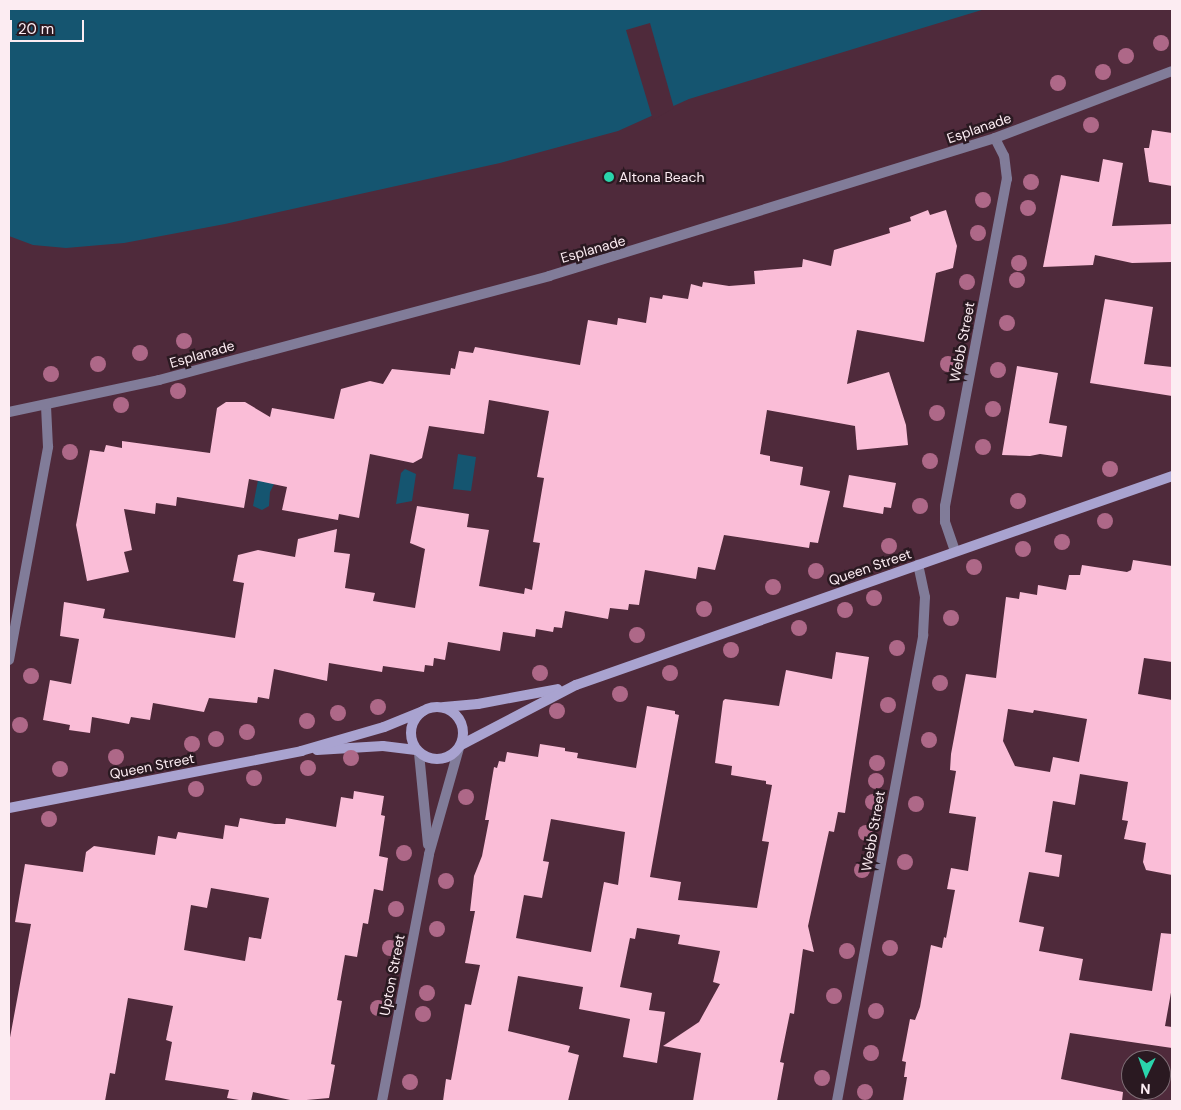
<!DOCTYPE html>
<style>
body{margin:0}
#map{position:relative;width:1181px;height:1110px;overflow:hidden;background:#4f2a3b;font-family:"DM Sans",sans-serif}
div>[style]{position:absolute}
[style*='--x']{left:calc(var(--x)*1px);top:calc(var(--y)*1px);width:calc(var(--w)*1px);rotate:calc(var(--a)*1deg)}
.water>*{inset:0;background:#155570}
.pier>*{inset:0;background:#4f2a3b}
.building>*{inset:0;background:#fabdd7}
.minor>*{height:10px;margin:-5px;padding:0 5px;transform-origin:5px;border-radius:5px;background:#817c99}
.tertiary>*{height:10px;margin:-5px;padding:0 5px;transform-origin:5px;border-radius:5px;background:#817c99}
.secondary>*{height:10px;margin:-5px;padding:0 5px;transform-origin:5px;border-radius:5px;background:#a9a3d0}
.secondary>.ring{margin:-5px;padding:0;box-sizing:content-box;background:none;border:10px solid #a9a3d0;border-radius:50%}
.trees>*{width:16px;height:16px;margin:-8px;border-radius:50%;background:#ae6888}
.dots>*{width:14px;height:14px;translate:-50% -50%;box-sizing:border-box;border:2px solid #2a1921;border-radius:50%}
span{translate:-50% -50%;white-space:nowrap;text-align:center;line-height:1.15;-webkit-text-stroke:5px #2a1921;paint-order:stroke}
.street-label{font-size:14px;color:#fcecf2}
.poi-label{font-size:14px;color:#fcecf2}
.left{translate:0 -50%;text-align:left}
.frame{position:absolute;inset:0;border:10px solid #fcecf2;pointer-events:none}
.north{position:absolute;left:1121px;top:1050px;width:50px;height:50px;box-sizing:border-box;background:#2a1921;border:1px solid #7e6d75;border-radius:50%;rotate:183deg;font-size:14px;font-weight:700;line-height:20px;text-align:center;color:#fcecf2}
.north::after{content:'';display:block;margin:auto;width:18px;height:22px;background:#2ad5ac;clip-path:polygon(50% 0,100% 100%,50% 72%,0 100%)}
.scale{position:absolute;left:10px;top:20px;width:74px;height:22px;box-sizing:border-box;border:2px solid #fcecf2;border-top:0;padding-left:6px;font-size:15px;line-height:18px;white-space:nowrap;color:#fcecf2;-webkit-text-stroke:4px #2a1921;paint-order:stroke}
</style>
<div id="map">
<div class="water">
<i style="clip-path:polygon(9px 9px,985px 9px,689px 99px,618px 131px,500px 163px,225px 224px,124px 243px,66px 248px,33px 245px,9px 236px)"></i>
<i style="clip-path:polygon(458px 454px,476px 457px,471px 491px,453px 489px)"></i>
<i style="clip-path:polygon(405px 469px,416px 474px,412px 501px,396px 504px,401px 473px)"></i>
<i style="clip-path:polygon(260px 470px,276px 480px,270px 492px,269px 506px,262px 510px,253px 506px)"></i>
</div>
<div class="pier">
<i style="clip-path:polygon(650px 23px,674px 108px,653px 120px,626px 30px)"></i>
</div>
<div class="building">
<i style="clip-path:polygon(1152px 130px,1172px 133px,1172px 186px,1149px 182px,1144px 148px,1149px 148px)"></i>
<i style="clip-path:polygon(1103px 159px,1123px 163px,1112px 226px,1172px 224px,1172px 262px,1132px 263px,1095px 255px,1093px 265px,1043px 267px,1061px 175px,1099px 182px)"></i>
<i style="clip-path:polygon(928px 210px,930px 215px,946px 210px,957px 246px,953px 268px,936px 273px,924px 342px,857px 330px,847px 384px,889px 372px,906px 425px,908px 445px,857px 450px,855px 426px,767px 410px,760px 454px,770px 456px,770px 461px,803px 467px,800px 485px,830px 491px,818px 543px,810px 542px,809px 548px,724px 535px,715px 570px,698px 567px,696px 579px,645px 570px,639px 605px,629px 604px,628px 610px,610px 608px,608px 619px,565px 611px,562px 628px,554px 627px,553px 632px,536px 629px,535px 637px,503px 632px,500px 651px,448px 642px,445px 660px,434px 658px,433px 666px,425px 665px,424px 672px,383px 666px,382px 672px,329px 663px,327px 681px,274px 669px,269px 699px,258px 697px,257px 703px,209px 698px,204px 712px,153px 703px,150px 720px,131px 717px,129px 724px,92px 717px,90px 733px,69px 730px,70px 725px,43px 720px,50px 680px,71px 684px,79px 639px,60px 636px,64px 602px,105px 609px,103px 618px,235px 638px,244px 583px,233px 581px,238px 555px,258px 550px,295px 557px,298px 539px,337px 529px,334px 552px,350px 554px,345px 588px,375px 593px,373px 601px,415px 608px,425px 549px,410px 543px,417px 506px,469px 514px,467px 527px,489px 530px,479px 586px,524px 594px,525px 588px,532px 590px,540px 543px,533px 542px,544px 478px,537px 477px,549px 411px,489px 400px,484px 434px,429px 426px,422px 458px,413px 463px,370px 454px,359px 518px,339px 514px,338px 520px,282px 510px,287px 487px,249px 479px,244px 508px,177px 497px,176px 506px,156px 503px,155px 514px,124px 509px,132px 550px,124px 552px,129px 572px,87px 581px,76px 525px,90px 450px,104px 452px,106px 445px,122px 448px,122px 441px,210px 453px,217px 408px,226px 402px,245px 402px,270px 417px,272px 408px,334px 419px,341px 389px,370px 381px,383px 384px,392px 369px,450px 375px,451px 368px,455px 369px,459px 351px,473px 353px,475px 347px,580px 365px,588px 320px,617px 325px,618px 318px,646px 323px,650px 297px,662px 299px,663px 295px,688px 299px,691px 284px,702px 287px,703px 282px,729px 286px,755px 284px,754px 271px,802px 267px,803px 259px,831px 266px,834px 250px,890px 233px,889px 228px,911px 221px,910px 217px)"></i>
<i style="clip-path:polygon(1105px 299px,1153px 307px,1144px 364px,1172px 367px,1172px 396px,1090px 383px)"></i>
<i style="clip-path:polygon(1017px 366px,1058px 373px,1049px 423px,1067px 426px,1062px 457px,1040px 454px,1030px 456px,1002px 455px)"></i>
<i style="clip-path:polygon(849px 475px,896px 483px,891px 508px,884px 507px,883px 514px,843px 507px)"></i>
<i style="clip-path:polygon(evenodd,1133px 560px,1172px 566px,1172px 662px,1144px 658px,1138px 694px,1172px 700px,1172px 875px,1146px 870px,1143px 862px,1146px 843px,1124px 839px,1128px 821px,1122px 820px,1128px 782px,1080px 774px,1075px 805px,1053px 801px,1045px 852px,1062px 855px,1059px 877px,1029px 872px,1019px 922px,1044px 927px,1039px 951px,1083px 959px,1079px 980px,1152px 991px,1161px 933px,1172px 934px,1172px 987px,1165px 1026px,1172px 1027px,1172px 1048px,1070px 1033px,1061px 1079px,1123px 1092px,1122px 1101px,903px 1101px,907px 1077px,904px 1077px,906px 1062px,902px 1061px,910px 1019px,915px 1020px,920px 1007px,931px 945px,942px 948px,944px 937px,946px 938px,955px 890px,947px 889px,951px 868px,968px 871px,976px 817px,949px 813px,956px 771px,950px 770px,951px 754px,966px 674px,996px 678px,1006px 597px,1019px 599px,1020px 592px,1037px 595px,1038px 585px,1066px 590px,1069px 575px,1080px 575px,1082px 565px,1127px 572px,1131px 570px,1133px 560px,1008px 709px,1033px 713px,1034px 710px,1087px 719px,1079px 762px,1053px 757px,1050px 772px,1015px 766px,1003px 741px,1008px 709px)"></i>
<i style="clip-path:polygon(evenodd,836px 652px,869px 657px,845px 813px,838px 812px,834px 832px,829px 831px,808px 926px,814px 952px,803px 949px,794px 1014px,790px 1013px,780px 1062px,784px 1063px,777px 1101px,693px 1101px,701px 1053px,663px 1046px,699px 1022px,720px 984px,713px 982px,720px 951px,678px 944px,680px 935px,637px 928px,635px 939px,630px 938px,620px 987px,652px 993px,649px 1010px,665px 1012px,657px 1063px,623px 1057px,630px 1019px,579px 1009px,583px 987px,518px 976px,508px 1031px,570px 1046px,568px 1052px,579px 1055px,568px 1101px,443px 1101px,446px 1079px,451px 1080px,465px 1004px,471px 1005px,480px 965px,465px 963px,475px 911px,470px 911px,474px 876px,482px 856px,489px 820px,485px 820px,494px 767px,497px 768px,499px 761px,505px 762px,507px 752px,538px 757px,540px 744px,565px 748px,565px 751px,578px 753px,577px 758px,636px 768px,647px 706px,675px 711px,675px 714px,679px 715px,650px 877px,681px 882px,678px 900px,757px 908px,769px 842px,762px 841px,772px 785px,766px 784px,766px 781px,731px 775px,732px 766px,715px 763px,723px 701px,725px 699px,779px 706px,786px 670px,832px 679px,836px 652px,551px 819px,625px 832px,618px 885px,604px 882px,591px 952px,516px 938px,524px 895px,542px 898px,549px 862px,543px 861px,551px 819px)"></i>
<i style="clip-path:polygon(evenodd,354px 791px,384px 796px,381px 815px,385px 816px,379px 856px,388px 858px,383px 891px,374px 889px,368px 924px,363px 923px,357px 957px,345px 955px,337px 1000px,342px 1001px,331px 1064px,335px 1065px,329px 1098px,295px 1101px,253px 1092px,251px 1101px,245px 1101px,227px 1098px,229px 1090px,165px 1080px,172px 1042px,166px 1040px,173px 1006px,128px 998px,115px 1074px,110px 1073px,105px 1101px,9px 1101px,9px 1043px,31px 924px,15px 922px,25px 864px,83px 872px,86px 852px,94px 846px,155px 855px,158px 836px,176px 839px,178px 832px,223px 839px,225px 825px,238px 827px,240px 818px,275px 824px,285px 824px,286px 818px,336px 827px,341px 797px,353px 799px,354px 791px,211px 888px,269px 898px,261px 939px,249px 937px,245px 961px,184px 950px,191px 905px,207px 908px,211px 888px)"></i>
</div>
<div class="minor">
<i style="--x:955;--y:551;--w:31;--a:-109"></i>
<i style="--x:945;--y:522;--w:16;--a:-90"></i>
<i style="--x:945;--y:506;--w:333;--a:-79.3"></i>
<i style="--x:1007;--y:179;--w:23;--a:-97"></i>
<i style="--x:1004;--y:156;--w:20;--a:-117"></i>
<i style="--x:9;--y:660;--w:217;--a:-79.6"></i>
<i style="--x:48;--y:447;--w:41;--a:-92.8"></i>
<i style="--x:419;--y:753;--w:92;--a:84.4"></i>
<i style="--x:382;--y:1101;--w:251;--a:-79.2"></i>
<i style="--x:429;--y:854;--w:110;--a:-74.2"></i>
<i style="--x:837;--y:1101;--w:474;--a:-79.5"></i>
<i style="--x:923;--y:635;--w:38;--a:-87"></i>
<i style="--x:925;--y:597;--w:33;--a:-102"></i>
</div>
<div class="tertiary">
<i style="--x:9;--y:412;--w:153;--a:-12"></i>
<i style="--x:159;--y:380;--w:404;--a:-14.9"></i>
<i style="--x:549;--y:276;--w:467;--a:-17.2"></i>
<i style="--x:995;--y:138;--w:189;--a:-20.7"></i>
</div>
<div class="secondary">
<i class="ring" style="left:411px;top:707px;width:42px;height:42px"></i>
<i style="--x:444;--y:707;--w:34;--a:-5"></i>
<i style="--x:478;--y:704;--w:81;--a:-10.6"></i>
<i style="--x:461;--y:745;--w:130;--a:-27.6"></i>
<i style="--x:576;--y:685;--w:632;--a:-19.32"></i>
<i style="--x:317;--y:750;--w:66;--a:-3.5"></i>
<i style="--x:383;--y:746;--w:33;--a:7"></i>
<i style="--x:9;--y:808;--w:298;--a:-11"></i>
<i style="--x:301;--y:751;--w:86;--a:-16.1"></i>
<i style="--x:384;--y:727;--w:42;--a:-22.3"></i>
</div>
<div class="trees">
<i style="left:1161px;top:43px"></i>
<i style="left:1126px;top:56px"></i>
<i style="left:1103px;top:72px"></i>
<i style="left:1058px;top:83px"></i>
<i style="left:1091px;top:125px"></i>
<i style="left:1031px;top:182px"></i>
<i style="left:983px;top:200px"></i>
<i style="left:1028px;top:208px"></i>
<i style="left:978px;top:233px"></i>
<i style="left:1019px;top:263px"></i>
<i style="left:1017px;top:280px"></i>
<i style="left:967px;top:282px"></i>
<i style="left:1007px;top:323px"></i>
<i style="left:184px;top:341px"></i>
<i style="left:140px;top:353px"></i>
<i style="left:98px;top:364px"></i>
<i style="left:948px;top:364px"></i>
<i style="left:998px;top:370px"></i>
<i style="left:51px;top:374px"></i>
<i style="left:178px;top:391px"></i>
<i style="left:121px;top:405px"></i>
<i style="left:993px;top:409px"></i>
<i style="left:937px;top:413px"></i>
<i style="left:983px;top:447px"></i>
<i style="left:70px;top:452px"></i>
<i style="left:930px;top:461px"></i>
<i style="left:1110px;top:469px"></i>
<i style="left:1018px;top:501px"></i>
<i style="left:920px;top:506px"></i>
<i style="left:1105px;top:521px"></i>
<i style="left:1062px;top:542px"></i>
<i style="left:889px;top:546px"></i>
<i style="left:1023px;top:549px"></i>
<i style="left:974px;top:567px"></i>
<i style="left:816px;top:571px"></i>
<i style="left:773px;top:587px"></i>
<i style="left:874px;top:598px"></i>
<i style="left:704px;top:609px"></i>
<i style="left:845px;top:610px"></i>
<i style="left:951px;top:618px"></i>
<i style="left:799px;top:628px"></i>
<i style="left:637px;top:635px"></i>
<i style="left:897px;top:648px"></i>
<i style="left:731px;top:650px"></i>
<i style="left:540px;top:673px"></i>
<i style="left:670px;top:673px"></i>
<i style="left:31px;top:676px"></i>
<i style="left:940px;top:683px"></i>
<i style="left:620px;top:694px"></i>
<i style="left:888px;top:705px"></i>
<i style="left:378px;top:707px"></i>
<i style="left:557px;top:711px"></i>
<i style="left:338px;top:713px"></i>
<i style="left:307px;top:721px"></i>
<i style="left:20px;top:725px"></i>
<i style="left:247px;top:732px"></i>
<i style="left:216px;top:739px"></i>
<i style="left:929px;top:740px"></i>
<i style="left:192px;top:744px"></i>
<i style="left:116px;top:757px"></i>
<i style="left:351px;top:758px"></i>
<i style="left:877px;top:763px"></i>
<i style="left:308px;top:768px"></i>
<i style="left:60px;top:769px"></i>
<i style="left:254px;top:778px"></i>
<i style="left:876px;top:781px"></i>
<i style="left:196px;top:789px"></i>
<i style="left:466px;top:797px"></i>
<i style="left:873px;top:802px"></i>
<i style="left:916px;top:804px"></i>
<i style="left:49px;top:819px"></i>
<i style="left:866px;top:833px"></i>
<i style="left:404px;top:853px"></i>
<i style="left:905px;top:862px"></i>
<i style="left:862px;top:870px"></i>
<i style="left:446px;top:881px"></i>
<i style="left:396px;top:909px"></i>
<i style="left:437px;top:929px"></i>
<i style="left:390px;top:948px"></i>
<i style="left:890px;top:948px"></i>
<i style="left:847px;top:951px"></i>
<i style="left:427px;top:993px"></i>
<i style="left:834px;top:996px"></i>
<i style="left:378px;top:1008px"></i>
<i style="left:876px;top:1011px"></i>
<i style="left:423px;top:1014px"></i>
<i style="left:871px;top:1053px"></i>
<i style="left:822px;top:1078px"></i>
<i style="left:410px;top:1082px"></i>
<i style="left:865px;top:1092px"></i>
</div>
<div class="dots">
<i style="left:609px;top:177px;background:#2ad5ac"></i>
</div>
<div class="street-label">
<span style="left:979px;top:128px;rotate:-19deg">Esplanade</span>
<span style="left:593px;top:249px;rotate:-16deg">Esplanade</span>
<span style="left:962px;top:342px;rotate:-79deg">Webb Street</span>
<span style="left:202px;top:354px;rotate:-16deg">Esplanade</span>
<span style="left:870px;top:567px;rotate:-19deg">Queen Street</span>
<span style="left:152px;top:766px;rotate:-11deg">Queen Street</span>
<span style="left:873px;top:831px;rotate:-80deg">Webb Street</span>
<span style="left:392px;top:975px;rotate:-79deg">Upton Street</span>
</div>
<div class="poi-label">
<span class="left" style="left:619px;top:177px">Altona Beach</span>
</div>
<div class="frame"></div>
<div class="north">N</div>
<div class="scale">20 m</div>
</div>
